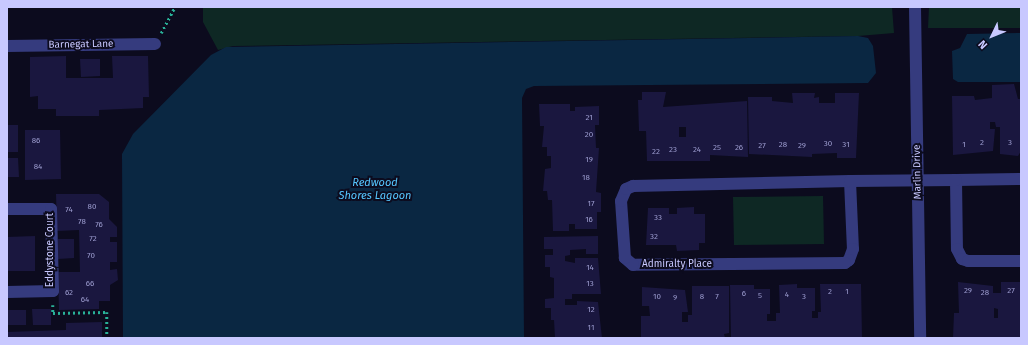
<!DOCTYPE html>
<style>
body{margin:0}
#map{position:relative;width:1028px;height:345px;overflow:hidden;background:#0c0b1e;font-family:"Fira Sans",sans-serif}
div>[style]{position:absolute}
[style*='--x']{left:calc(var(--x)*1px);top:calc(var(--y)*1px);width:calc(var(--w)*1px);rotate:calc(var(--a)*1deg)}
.green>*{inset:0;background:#0e2824}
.water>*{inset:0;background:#0a2742}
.building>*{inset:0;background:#1a173f}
.path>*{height:2.5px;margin-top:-1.25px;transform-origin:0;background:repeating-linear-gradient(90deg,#29b198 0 2px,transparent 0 5px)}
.street>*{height:12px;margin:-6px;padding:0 6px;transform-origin:6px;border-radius:6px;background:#353b7e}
span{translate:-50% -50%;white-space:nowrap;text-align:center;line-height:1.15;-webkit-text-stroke:4px #0c0b1e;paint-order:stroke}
.number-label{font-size:8px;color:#9c9ccf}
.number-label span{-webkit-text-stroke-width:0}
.street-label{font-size:10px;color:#c8c8ff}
.water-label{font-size:11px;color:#56c6ff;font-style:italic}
.frame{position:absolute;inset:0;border:8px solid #c8c8ff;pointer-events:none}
.north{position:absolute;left:972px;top:16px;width:40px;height:40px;-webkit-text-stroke:3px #0c0b1e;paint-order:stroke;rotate:227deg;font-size:11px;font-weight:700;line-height:16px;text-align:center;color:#c8c8ff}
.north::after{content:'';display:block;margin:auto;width:14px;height:18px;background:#c8c8ff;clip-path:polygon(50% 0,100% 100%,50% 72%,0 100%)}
</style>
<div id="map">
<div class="green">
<i style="clip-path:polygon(203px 7px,892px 7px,894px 33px,858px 36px,233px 46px,218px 50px,203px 22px)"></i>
<i style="clip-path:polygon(929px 7px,1021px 7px,1021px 28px,928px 28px)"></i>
<i style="clip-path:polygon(823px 196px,824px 244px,734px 245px,733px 197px)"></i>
</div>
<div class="water">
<i style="clip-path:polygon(1021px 33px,1021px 82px,958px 82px,953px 79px,952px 51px,960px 48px,967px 34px)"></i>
<i style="clip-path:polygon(858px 36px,868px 38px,873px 46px,876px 73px,868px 83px,534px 86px,526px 89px,522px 98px,524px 338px,123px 338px,122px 154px,133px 134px,211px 55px,226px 47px)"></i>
</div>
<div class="building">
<i style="clip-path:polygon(66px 56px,66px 78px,113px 78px,112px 56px,148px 56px,149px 97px,143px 97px,143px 108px,99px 110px,99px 116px,56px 116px,56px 109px,38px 109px,38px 96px,30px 97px,30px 57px)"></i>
<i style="clip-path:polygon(80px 59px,100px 59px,100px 76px,81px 77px)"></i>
<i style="clip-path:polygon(1014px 84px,1018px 99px,1021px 99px,1021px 151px,1018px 156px,1000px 154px,1000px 127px,996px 127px,995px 122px,990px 122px,990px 129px,995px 129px,993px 151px,953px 155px,952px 96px,974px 96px,975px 100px,992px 98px,992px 85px)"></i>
<i style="clip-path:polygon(evenodd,642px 92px,666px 92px,663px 107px,747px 101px,748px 157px,710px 155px,710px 161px,647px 161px,646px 131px,639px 131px,638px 100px,642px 100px,642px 92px,679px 127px,686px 127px,686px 137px,679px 137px,679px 127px)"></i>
<i style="clip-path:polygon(792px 93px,815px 93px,814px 98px,819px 97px,819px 103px,835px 103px,835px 93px,859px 93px,856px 158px,837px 158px,837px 153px,812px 154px,812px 157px,749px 154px,748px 97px,772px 97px,772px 101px,793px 103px)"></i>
<i style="clip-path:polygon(539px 104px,570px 104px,570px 111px,575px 111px,575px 107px,599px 106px,599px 125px,595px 125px,596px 148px,599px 148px,596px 192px,601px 193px,601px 212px,597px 212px,597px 229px,575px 229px,575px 224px,569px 224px,569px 231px,553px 231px,552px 200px,548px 200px,547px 191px,543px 191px,545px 169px,551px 168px,551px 156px,547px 156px,547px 147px,542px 147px,544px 126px,540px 126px)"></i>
<i style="clip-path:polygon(7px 125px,18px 125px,18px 152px,7px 152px)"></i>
<i style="clip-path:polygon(25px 130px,60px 130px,61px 179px,25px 180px)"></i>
<i style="clip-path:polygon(7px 158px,18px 158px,19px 177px,7px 177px)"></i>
<i style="clip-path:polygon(56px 194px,99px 194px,109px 202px,109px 219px,117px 227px,117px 237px,110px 237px,110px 242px,117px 242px,117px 262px,110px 262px,110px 270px,117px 269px,118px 280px,110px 285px,110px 301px,99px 301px,99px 309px,59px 310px,58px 272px,80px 272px,79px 230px,57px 231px)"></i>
<i style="clip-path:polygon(694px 207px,694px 214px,705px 214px,705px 243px,699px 243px,699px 250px,677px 251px,676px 245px,646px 245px,648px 208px,669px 208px,669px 214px,677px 214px,677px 208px)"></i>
<i style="clip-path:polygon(35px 236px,35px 271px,7px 271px,7px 237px)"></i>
<i style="clip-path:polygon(598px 236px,598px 254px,586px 254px,586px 249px,570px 250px,570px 255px,565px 256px,565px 261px,575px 263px,575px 258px,598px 258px,601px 294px,572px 294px,572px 299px,565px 299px,565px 305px,577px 305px,577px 301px,598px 302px,602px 338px,555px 338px,554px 320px,551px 320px,551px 308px,545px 308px,545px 299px,554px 298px,554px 278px,550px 277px,550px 267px,545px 267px,545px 255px,553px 255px,553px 249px,544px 249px,544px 237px)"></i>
<i style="clip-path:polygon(58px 239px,74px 239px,74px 258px,58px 259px)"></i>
<i style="clip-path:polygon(evenodd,958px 282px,993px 286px,993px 293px,1001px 293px,1001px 282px,1021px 282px,1021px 338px,953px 338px,954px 313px,959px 313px,958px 282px,994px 308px,998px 309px,998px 318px,994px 318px,994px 308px)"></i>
<i style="clip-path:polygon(797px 284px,797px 288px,815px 288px,815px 311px,812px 311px,812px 318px,818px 318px,818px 312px,821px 312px,820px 284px,861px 284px,862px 338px,731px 338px,730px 285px,754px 285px,754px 289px,770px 289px,770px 314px,767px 314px,767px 321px,776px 321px,776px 313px,780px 313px,779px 285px)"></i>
<i style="clip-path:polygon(692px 286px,729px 286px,729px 333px,724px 334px,725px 338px,641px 338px,641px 316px,650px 316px,649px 306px,642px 306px,642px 287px,685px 290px,688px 312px,682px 312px,682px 322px,688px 322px,688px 315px,692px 315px)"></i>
<i style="clip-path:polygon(32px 309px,51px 309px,51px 325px,33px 325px)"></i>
<i style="clip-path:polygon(7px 310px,26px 310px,26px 325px,7px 325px)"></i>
<i style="clip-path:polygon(102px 322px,102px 338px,7px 338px,7px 332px,66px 330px,66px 323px)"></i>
</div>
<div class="path">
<i style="--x:161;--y:33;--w:30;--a:-62"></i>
<i style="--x:53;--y:305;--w:8;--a:90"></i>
<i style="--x:53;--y:313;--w:54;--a:-1.1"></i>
<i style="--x:107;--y:312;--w:26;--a:90"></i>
</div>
<div class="street">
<i style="--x:915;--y:7;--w:331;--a:89.1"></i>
<i style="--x:7;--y:46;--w:148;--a:-0.8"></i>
<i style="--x:1021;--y:179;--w:65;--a:179.1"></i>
<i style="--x:956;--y:180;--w:69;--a:89.2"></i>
<i style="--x:957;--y:249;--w:11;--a:63"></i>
<i style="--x:962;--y:259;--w:6;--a:18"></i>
<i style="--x:968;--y:261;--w:53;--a:0"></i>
<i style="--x:850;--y:181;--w:68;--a:87.5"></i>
<i style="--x:853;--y:249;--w:12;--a:110"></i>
<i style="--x:849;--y:260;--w:5;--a:143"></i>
<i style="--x:845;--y:263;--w:212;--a:179.5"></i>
<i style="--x:633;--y:265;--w:11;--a:-139"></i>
<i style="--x:625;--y:258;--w:57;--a:-94"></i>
<i style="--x:621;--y:201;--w:13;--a:-67"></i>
<i style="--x:626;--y:189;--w:8;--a:-23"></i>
<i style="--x:633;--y:186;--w:217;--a:-1.3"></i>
<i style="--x:850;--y:181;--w:106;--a:-0.5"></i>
<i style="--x:7;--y:209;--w:44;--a:0"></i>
<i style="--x:51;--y:209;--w:82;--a:88.6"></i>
<i style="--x:53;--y:291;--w:46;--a:178.8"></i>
</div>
<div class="number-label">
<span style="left:589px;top:118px">21</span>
<span style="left:589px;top:135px">20</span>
<span style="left:36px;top:141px">86</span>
<span style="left:982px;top:143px">2</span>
<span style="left:1010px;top:143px">3</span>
<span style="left:828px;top:144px">30</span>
<span style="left:783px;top:145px">28</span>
<span style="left:846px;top:145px">31</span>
<span style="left:964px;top:145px">1</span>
<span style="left:762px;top:146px">27</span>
<span style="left:802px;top:146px">29</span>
<span style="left:717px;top:148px">25</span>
<span style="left:739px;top:148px">26</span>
<span style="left:673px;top:150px">23</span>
<span style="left:697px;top:150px">24</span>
<span style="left:656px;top:152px">22</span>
<span style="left:589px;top:160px">19</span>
<span style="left:38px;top:167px">84</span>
<span style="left:586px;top:178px">18</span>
<span style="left:591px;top:204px">17</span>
<span style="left:92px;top:207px">80</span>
<span style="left:69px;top:210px">74</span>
<span style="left:658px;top:218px">33</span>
<span style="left:589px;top:220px">16</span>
<span style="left:82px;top:222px">78</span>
<span style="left:99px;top:225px">76</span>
<span style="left:654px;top:237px">32</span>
<span style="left:93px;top:239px">72</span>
<span style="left:91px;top:256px">70</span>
<span style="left:590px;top:268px">14</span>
<span style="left:90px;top:284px">66</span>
<span style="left:590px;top:284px">13</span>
<span style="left:968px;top:291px">29</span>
<span style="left:1011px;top:291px">27</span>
<span style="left:830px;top:292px">2</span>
<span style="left:847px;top:292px">1</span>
<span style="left:69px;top:293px">62</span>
<span style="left:985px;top:293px">28</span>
<span style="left:744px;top:294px">6</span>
<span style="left:787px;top:295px">4</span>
<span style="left:760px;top:296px">5</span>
<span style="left:657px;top:297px">10</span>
<span style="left:702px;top:297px">8</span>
<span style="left:717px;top:297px">7</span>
<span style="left:804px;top:297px">3</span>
<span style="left:675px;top:298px">9</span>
<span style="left:85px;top:300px">64</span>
<span style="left:591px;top:310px">12</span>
<span style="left:591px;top:328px">11</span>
</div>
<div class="street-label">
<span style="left:81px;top:45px;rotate:-1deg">Barnegat Lane</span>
<span style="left:918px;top:172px;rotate:-91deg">Marlin Drive</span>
<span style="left:51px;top:250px;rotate:-90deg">Eddystone Court</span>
<span style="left:677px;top:265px">Admiralty Place</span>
</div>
<div class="water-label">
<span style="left:375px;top:190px">Redwood<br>Shores Lagoon</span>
</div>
<div class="frame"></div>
<div class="north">N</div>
</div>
